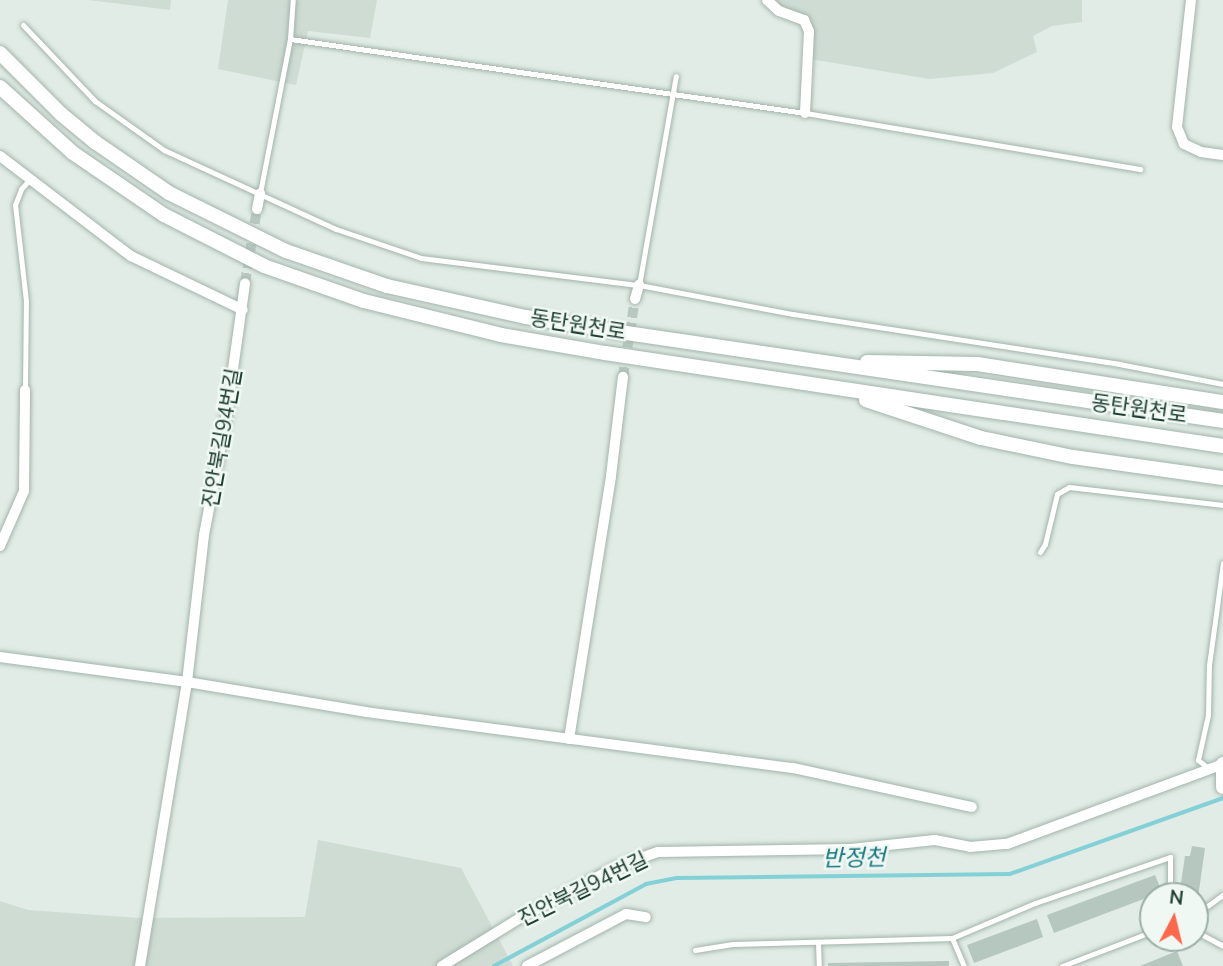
<!DOCTYPE html>
<meta charset="utf-8">
<style>
body{margin:0}
#map{position:relative;width:1223px;height:966px;overflow:hidden;background:#e0ece5;font-family:"Nunito Sans","Noto Sans KR",sans-serif}
div>[style]{position:absolute}
[style*='--x']{left:calc(var(--x)*1px);top:calc(var(--y)*1px);width:calc(var(--w)*1px);rotate:calc(var(--a)*1deg)}
.built>*{inset:0;background:#cedcd4}
.stream>*{height:3.5px;margin:-1.75px;padding:0 1.75px;transform-origin:1.75px;border-radius:1.75px;background:#83d1d6}
.building>*{inset:0;background:#b5c7be}
.minor-tunnel>*{height:10px;margin-top:-5px;transform-origin:0;background:repeating-linear-gradient(90deg,#b9c9c1 0 10px,transparent 0 15px)}
.roads{filter:drop-shadow(0 0 2px #a2b4ac) drop-shadow(0 0 2px #a2b4ac)}
.service>*{height:5px;margin:-2.5px;padding:0 2.5px;transform-origin:2.5px;border-radius:2.5px;background:#fff}
.minor>*{height:10px;margin:-5px;padding:0 5px;transform-origin:5px;border-radius:5px;background:#fff}
.secondary>*{height:14px;margin:-7px;padding:0 7px;transform-origin:7px;border-radius:7px;background:#fff}
span{translate:-50% -50%;white-space:nowrap;text-align:center;line-height:1.15;-webkit-text-stroke:5px #f0f8f4;paint-order:stroke}
.street-label{font-size:21px;color:#1f3e33}
.water-label{font-size:23px;color:#14767e;font-style:italic}
.north{position:absolute;left:1139px;top:882px;width:70px;height:70px;box-sizing:border-box;background:#f0f8f4;border:2px solid #9caea7;border-radius:50%;rotate:7deg;font-size:19px;font-weight:700;line-height:28px;text-align:center;color:#1f3e33}
.north::after{content:'';display:block;margin:auto;width:24px;height:32px;background:#fd684c;clip-path:polygon(50% 0,100% 100%,50% 72%,0 100%)}
</style>
<div id="map">
<div class="built">
<i style="clip-path:polygon(88px 0,171px 0,170px 10px)"></i>
<i style="clip-path:polygon(228px 0,377px 0,370px 38px,308px 31px,296px 85px,218px 69px)"></i>
<i style="clip-path:polygon(766px 0,1082px 0,1082px 22px,1052px 26px,1033px 36px,1037px 52px,993px 73px,929px 79px,810px 59px,801px 17px)"></i>
<i style="clip-path:polygon(318px 840px,461px 868px,513px 966px,0 966px,0 901px,28px 910px,139px 918px,305px 917px)"></i>
</div>
<div class="stream">
<i style="--x:494;--y:966;--w:173;--a:-28.3"></i>
<i style="--x:646;--y:884;--w:32;--a:-11"></i>
<i style="--x:677;--y:878;--w:333;--a:-0.7"></i>
<i style="--x:1010;--y:874;--w:226;--a:-19.6"></i>
</div>
<div class="building">
<i style="clip-path:polygon(1192px 846px,1205px 848px,1197px 905px,1195px 896px,1179px 896px,1185px 856px,1190px 856px)"></i>
<i style="clip-path:polygon(1155px 875px,1162px 892px,1054px 933px,1047px 915px)"></i>
<i style="clip-path:polygon(1037px 919px,1043px 937px,974px 963px,967px 945px)"></i>
<i style="clip-path:polygon(1177px 951px,1183px 966px,1140px 966px)"></i>
<i style="clip-path:polygon(949px 961px,949px 966px,828px 966px,828px 963px)"></i>
</div>
<div class="minor-tunnel">
<i style="--x:245;--y:283;--w:75;--a:-80.8"></i>
<i style="--x:623;--y:377;--w:79;--a:-81.3"></i>
</div>
<div class="roads">
<div class="service">
<i style="--x:23;--y:25;--w:105;--a:46.5"></i>
<i style="--x:95;--y:101;--w:85;--a:35.4"></i>
<i style="--x:164;--y:150;--w:189;--a:24.7"></i>
<i style="--x:336;--y:229;--w:90;--a:18.8"></i>
<i style="--x:421;--y:258;--w:220;--a:7.1"></i>
<i style="--x:639;--y:285;--w:157;--a:10.7"></i>
<i style="--x:793;--y:314;--w:330;--a:8.7"></i>
<i style="--x:1119;--y:364;--w:106;--a:10.9"></i>
<i style="--x:290;--y:39;--w:520;--a:8.18"></i>
<i style="--x:805;--y:113;--w:340;--a:9.5"></i>
<i style="--x:260;--y:193;--w:157;--a:-79"></i>
<i style="--x:290;--y:39;--w:39;--a:-86"></i>
<i style="--x:639;--y:285;--w:212;--a:-80"></i>
<i style="--x:25;--y:390;--w:89;--a:-89.4"></i>
<i style="--x:26;--y:301;--w:97;--a:-96.5"></i>
<i style="--x:15;--y:205;--w:17;--a:-69"></i>
<i style="--x:21;--y:189;--w:13;--a:-48"></i>
<i style="--x:1040;--y:552;--w:9;--a:-58"></i>
<i style="--x:1045;--y:544;--w:51;--a:-76.5"></i>
<i style="--x:1057;--y:494;--w:14;--a:-30"></i>
<i style="--x:1069;--y:487;--w:155;--a:6.7"></i>
<i style="--x:1208;--y:768;--w:13;--a:-141"></i>
<i style="--x:1198;--y:760;--w:46;--a:-77.5"></i>
<i style="--x:1208;--y:715;--w:50;--a:-88.9"></i>
<i style="--x:1209;--y:665;--w:103;--a:-82.2"></i>
<i style="--x:1195;--y:915;--w:34;--a:-36"></i>
<i style="--x:1195;--y:931;--w:32;--a:28"></i>
<i style="--x:952;--y:938;--w:30;--a:67"></i>
<i style="--x:818;--y:942;--w:24;--a:88"></i>
<i style="--x:695;--y:950;--w:38;--a:-9"></i>
<i style="--x:733;--y:944;--w:219;--a:-1.6"></i>
<i style="--x:952;--y:938;--w:90;--a:-22.9"></i>
<i style="--x:1035;--y:903;--w:143;--a:-18.8"></i>
<i style="--x:1170;--y:857;--w:39;--a:90"></i>
<i style="--x:1062;--y:966;--w:97;--a:-21"></i>
</div>
<div class="minor">
<i style="--x:767;--y:0;--w:16;--a:43"></i>
<i style="--x:779;--y:11;--w:27;--a:20"></i>
<i style="--x:804;--y:20;--w:12;--a:66"></i>
<i style="--x:809;--y:31;--w:82;--a:92.8"></i>
<i style="--x:1191;--y:0;--w:128;--a:96.3"></i>
<i style="--x:1177;--y:127;--w:18;--a:68"></i>
<i style="--x:1184;--y:144;--w:19;--a:25"></i>
<i style="--x:1201;--y:152;--w:22;--a:8"></i>
<i style="--x:0;--y:156;--w:165;--a:37.4"></i>
<i style="--x:131;--y:256;--w:124;--a:25.7"></i>
<i style="--x:257;--y:209;--w:16;--a:-79"></i>
<i style="--x:635;--y:299;--w:15;--a:-74"></i>
<i style="--x:0;--y:546;--w:60;--a:-66.4"></i>
<i style="--x:24;--y:491;--w:101;--a:-89.4"></i>
<i style="--x:0;--y:657;--w:189;--a:7.6"></i>
<i style="--x:187;--y:682;--w:181;--a:9.5"></i>
<i style="--x:366;--y:712;--w:431;--a:7.5"></i>
<i style="--x:793;--y:768;--w:183;--a:12.3"></i>
<i style="--x:569;--y:739;--w:266;--a:-80.9"></i>
<i style="--x:611;--y:476;--w:100;--a:-83.1"></i>
<i style="--x:140;--y:966;--w:288;--a:-80.6"></i>
<i style="--x:187;--y:682;--w:148;--a:-83.4"></i>
<i style="--x:204;--y:535;--w:118;--a:-79.3"></i>
<i style="--x:226;--y:419;--w:137;--a:-82"></i>
<i style="--x:442;--y:966;--w:92;--a:-31.6"></i>
<i style="--x:520;--y:918;--w:109;--a:-28"></i>
<i style="--x:616;--y:867;--w:45;--a:-19.7"></i>
<i style="--x:658;--y:852;--w:193;--a:-0.9"></i>
<i style="--x:851;--y:849;--w:84;--a:-6.1"></i>
<i style="--x:935;--y:840;--w:36;--a:11"></i>
<i style="--x:970;--y:847;--w:37;--a:-5"></i>
<i style="--x:1007;--y:844;--w:230;--a:-20.3"></i>
<i style="--x:527;--y:966;--w:112;--a:-27.7"></i>
<i style="--x:626;--y:914;--w:20;--a:9"></i>
</div>
<div class="secondary">
<i style="--x:0;--y:53;--w:86;--a:45"></i>
<i style="--x:61;--y:114;--w:44;--a:39.5"></i>
<i style="--x:95;--y:142;--w:90;--a:34.6"></i>
<i style="--x:169;--y:193;--w:131;--a:26.4"></i>
<i style="--x:286;--y:251;--w:107;--a:19.1"></i>
<i style="--x:387;--y:286;--w:142;--a:12.6"></i>
<i style="--x:526;--y:317;--w:88;--a:9.1"></i>
<i style="--x:613;--y:331;--w:617;--a:8.39"></i>
<i style="--x:0;--y:87;--w:98;--a:42.1"></i>
<i style="--x:73;--y:153;--w:110;--a:34.3"></i>
<i style="--x:164;--y:215;--w:112;--a:27"></i>
<i style="--x:264;--y:266;--w:106;--a:19.3"></i>
<i style="--x:364;--y:301;--w:141;--a:13.9"></i>
<i style="--x:501;--y:335;--w:106;--a:9.8"></i>
<i style="--x:605;--y:353;--w:625;--a:8.56"></i>
<i style="--x:867;--y:362;--w:110;--a:1"></i>
<i style="--x:977;--y:364;--w:249;--a:8.8"></i>
<i style="--x:866;--y:400;--w:121;--a:18.3"></i>
<i style="--x:981;--y:438;--w:94;--a:11.7"></i>
<i style="--x:1073;--y:457;--w:151;--a:8"></i>
<i style="--x:1223;--y:764;--w:23;--a:90"></i>
</div>
</div>
<div class="street-label">
<span style="left:578px;top:325px;rotate:9deg">동탄원천로</span>
<span style="left:1139px;top:409px;rotate:8deg">동탄원천로</span>
<span style="left:222px;top:438px;rotate:-80deg">진안북길94번길</span>
<span style="left:583px;top:889px;rotate:-26deg">진안북길94번길</span>
</div>
<div class="water-label">
<span style="left:854px;top:859px;rotate:-1deg">반정천</span>
</div>
<div class="north">N</div>
</div>
